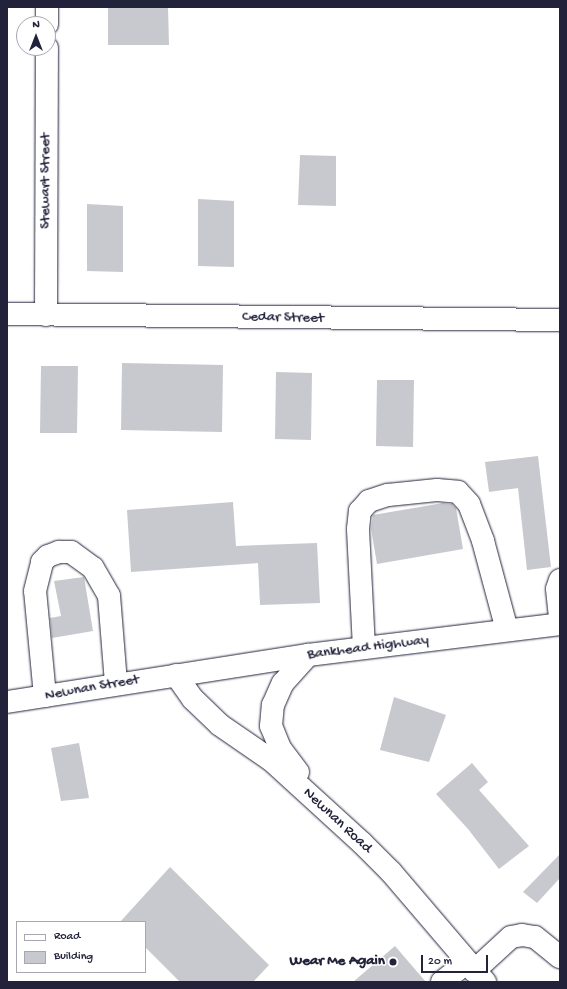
<!DOCTYPE html>
<style>
body{margin:0}
#map{position:relative;width:567px;height:989px;overflow:hidden;background:#fff;font-family:"Gochi Hand",sans-serif}
div>[style]{position:absolute}
[style*='--x']{left:calc(var(--x)*1px);top:calc(var(--y)*1px);width:calc(var(--w)*1px);rotate:calc(var(--a)*1deg)}
.building>*{inset:0;background:#c8c8cf}
.roads{filter:drop-shadow(0 0 1px #22223b) drop-shadow(0 0 1px #22223b)}
.minor>*{height:22px;margin:-11px;padding:0 11px;transform-origin:11px;border-radius:11px;background:#fff}
.major>*{height:22px;margin:-11px;padding:0 11px;transform-origin:11px;border-radius:11px;background:#fff}
.dots>*{width:11px;height:11px;translate:-50% -50%;box-sizing:border-box;border:2px solid #fff;border-radius:50%}
span{translate:-50% -50%;white-space:nowrap;text-align:center;line-height:1.15;-webkit-text-stroke:3px #fff;paint-order:stroke}
.street-label{font-size:15px;color:#22223b}
.poi-label{font-size:15px;color:#22223b;font-weight:700}
.right{translate:-100% -50%;text-align:right}
.frame{position:absolute;inset:0;border:8px solid #22223b;pointer-events:none}
.legend{position:absolute;left:16px;top:921px;width:130px;height:52px;box-sizing:border-box;background:#fff;border:1px solid #a7a7b1;margin:0;padding:5px 7px;list-style:none;font-size:12px;color:#22223b}
.legend li{display:flex;align-items:center;gap:8px;height:20px}
.legend b{width:20px;border:1px solid #a7a7b1}
.north{position:absolute;left:16px;top:16px;width:40px;height:40px;box-sizing:border-box;background:#fff;border:1px solid #a7a7b1;border-radius:50%;rotate:0deg;font-size:11px;font-weight:700;line-height:16px;text-align:center;color:#22223b}
.north::after{content:'';display:block;margin:auto;width:14px;height:18px;background:#22223b;clip-path:polygon(50% 0,100% 100%,50% 72%,0 100%)}
.scale{position:absolute;left:421px;top:955px;width:67px;height:18px;box-sizing:border-box;border:2px solid #22223b;border-top:0;padding-left:5px;font-size:12px;line-height:14px;white-space:nowrap;color:#22223b;-webkit-text-stroke:3px #fff;paint-order:stroke}
</style>
<div id="map">
<div class="building">
<i style="clip-path:polygon(108px 7px,168px 7px,169px 45px,108px 45px)"></i>
<i style="clip-path:polygon(300px 155px,336px 156px,336px 206px,298px 205px)"></i>
<i style="clip-path:polygon(198px 199px,234px 201px,234px 267px,198px 266px)"></i>
<i style="clip-path:polygon(87px 204px,123px 206px,123px 272px,87px 271px)"></i>
<i style="clip-path:polygon(122px 363px,223px 365px,222px 432px,121px 430px)"></i>
<i style="clip-path:polygon(41px 366px,78px 366px,77px 433px,40px 433px)"></i>
<i style="clip-path:polygon(276px 372px,312px 373px,311px 440px,275px 439px)"></i>
<i style="clip-path:polygon(377px 380px,414px 380px,413px 447px,376px 446px)"></i>
<i style="clip-path:polygon(538px 456px,551px 567px,527px 570px,518px 488px,489px 492px,485px 462px)"></i>
<i style="clip-path:polygon(233px 502px,236px 546px,317px 543px,320px 603px,260px 605px,258px 563px,131px 572px,127px 510px)"></i>
<i style="clip-path:polygon(443px 503px,452px 504px,456px 508px,463px 549px,377px 564px,371px 529px,373px 515px)"></i>
<i style="clip-path:polygon(84px 577px,93px 631px,52px 638px,50px 618px,61px 616px,54px 581px)"></i>
<i style="clip-path:polygon(394px 697px,446px 715px,429px 762px,380px 750px)"></i>
<i style="clip-path:polygon(79px 743px,89px 798px,61px 801px,51px 748px)"></i>
<i style="clip-path:polygon(472px 763px,488px 782px,479px 790px,529px 846px,499px 869px,468px 829px,436px 794px)"></i>
<i style="clip-path:polygon(560px 854px,560px 878px,537px 903px,523px 892px)"></i>
<i style="clip-path:polygon(170px 867px,269px 965px,253px 982px,180px 982px,145px 947px,145px 922px,120px 922px)"></i>
<i style="clip-path:polygon(395px 946px,426px 982px,353px 982px)"></i>
</div>
<div class="roads">
<div class="minor">
<i style="--x:47;--y:24;--w:17;--a:-90"></i>
<i style="--x:7;--y:314;--w:553;--a:0.62"></i>
<i style="--x:46;--y:315;--w:267;--a:-89.8"></i>
<i style="--x:560;--y:580;--w:9;--a:108"></i>
<i style="--x:557;--y:589;--w:29;--a:84"></i>
<i style="--x:364;--y:648;--w:119;--a:-92.9"></i>
<i style="--x:358;--y:529;--w:18;--a:-84"></i>
<i style="--x:360;--y:511;--w:13;--a:-48"></i>
<i style="--x:369;--y:501;--w:20;--a:-18"></i>
<i style="--x:388;--y:495;--w:49;--a:-5.8"></i>
<i style="--x:437;--y:490;--w:21;--a:5"></i>
<i style="--x:458;--y:492;--w:16;--a:47"></i>
<i style="--x:469;--y:504;--w:40;--a:69"></i>
<i style="--x:483;--y:541;--w:92;--a:74.9"></i>
<i style="--x:45;--y:696;--w:105;--a:-95.4"></i>
<i style="--x:35;--y:591;--w:30;--a:-76"></i>
<i style="--x:42;--y:562;--w:8;--a:-45"></i>
<i style="--x:48;--y:556;--w:12;--a:-20"></i>
<i style="--x:59;--y:552;--w:12;--a:0"></i>
<i style="--x:71;--y:552;--w:27;--a:36"></i>
<i style="--x:93;--y:568;--w:32;--a:60"></i>
<i style="--x:109;--y:596;--w:87;--a:85.4"></i>
<i style="--x:474;--y:971;--w:50;--a:-42.6"></i>
<i style="--x:511;--y:937;--w:11;--a:-10"></i>
<i style="--x:522;--y:935;--w:13;--a:9"></i>
<i style="--x:535;--y:937;--w:32;--a:39"></i>
<i style="--x:442;--y:982;--w:31;--a:-38"></i>
</div>
<div class="major">
<i style="--x:176;--y:675;--w:29;--a:55"></i>
<i style="--x:193;--y:699;--w:37;--a:44"></i>
<i style="--x:220;--y:725;--w:62;--a:34.5"></i>
<i style="--x:271;--y:760;--w:123;--a:42.4"></i>
<i style="--x:362;--y:843;--w:41;--a:45"></i>
<i style="--x:391;--y:872;--w:145;--a:49.5"></i>
<i style="--x:7;--y:702;--w:305;--a:-8.9"></i>
<i style="--x:308;--y:655;--w:254;--a:-7"></i>
<i style="--x:298;--y:772;--w:30;--a:-127"></i>
<i style="--x:280;--y:748;--w:24;--a:-112"></i>
<i style="--x:271;--y:726;--w:21;--a:-85"></i>
<i style="--x:273;--y:705;--w:24;--a:-66"></i>
<i style="--x:283;--y:683;--w:38;--a:-48"></i>
</div>
</div>
<div class="dots">
<i style="left:393px;top:962px;background:#22223b"></i>
</div>
<div class="street-label">
<span style="left:46px;top:181px;rotate:-90deg">Stewart Street</span>
<span style="left:283px;top:318px;rotate:1deg">Cedar Street</span>
<span style="left:368px;top:648px;rotate:-7deg">Bankhead Highway</span>
<span style="left:92px;top:688px;rotate:-10deg">Newnan Street</span>
<span style="left:337px;top:821px;rotate:43deg">Newnan Road</span>
</div>
<div class="poi-label">
<span class="right" style="left:385px;top:962px">Wear Me Again</span>
</div>
<div class="frame"></div>
<ul class="legend">
<li><b style="height:5px;background:#fff"></b>Road</li>
<li><b style="height:11px;background:#c8c8cf"></b>Building</li>
</ul>
<div class="north">N</div>
<div class="scale">20 m</div>
</div>
